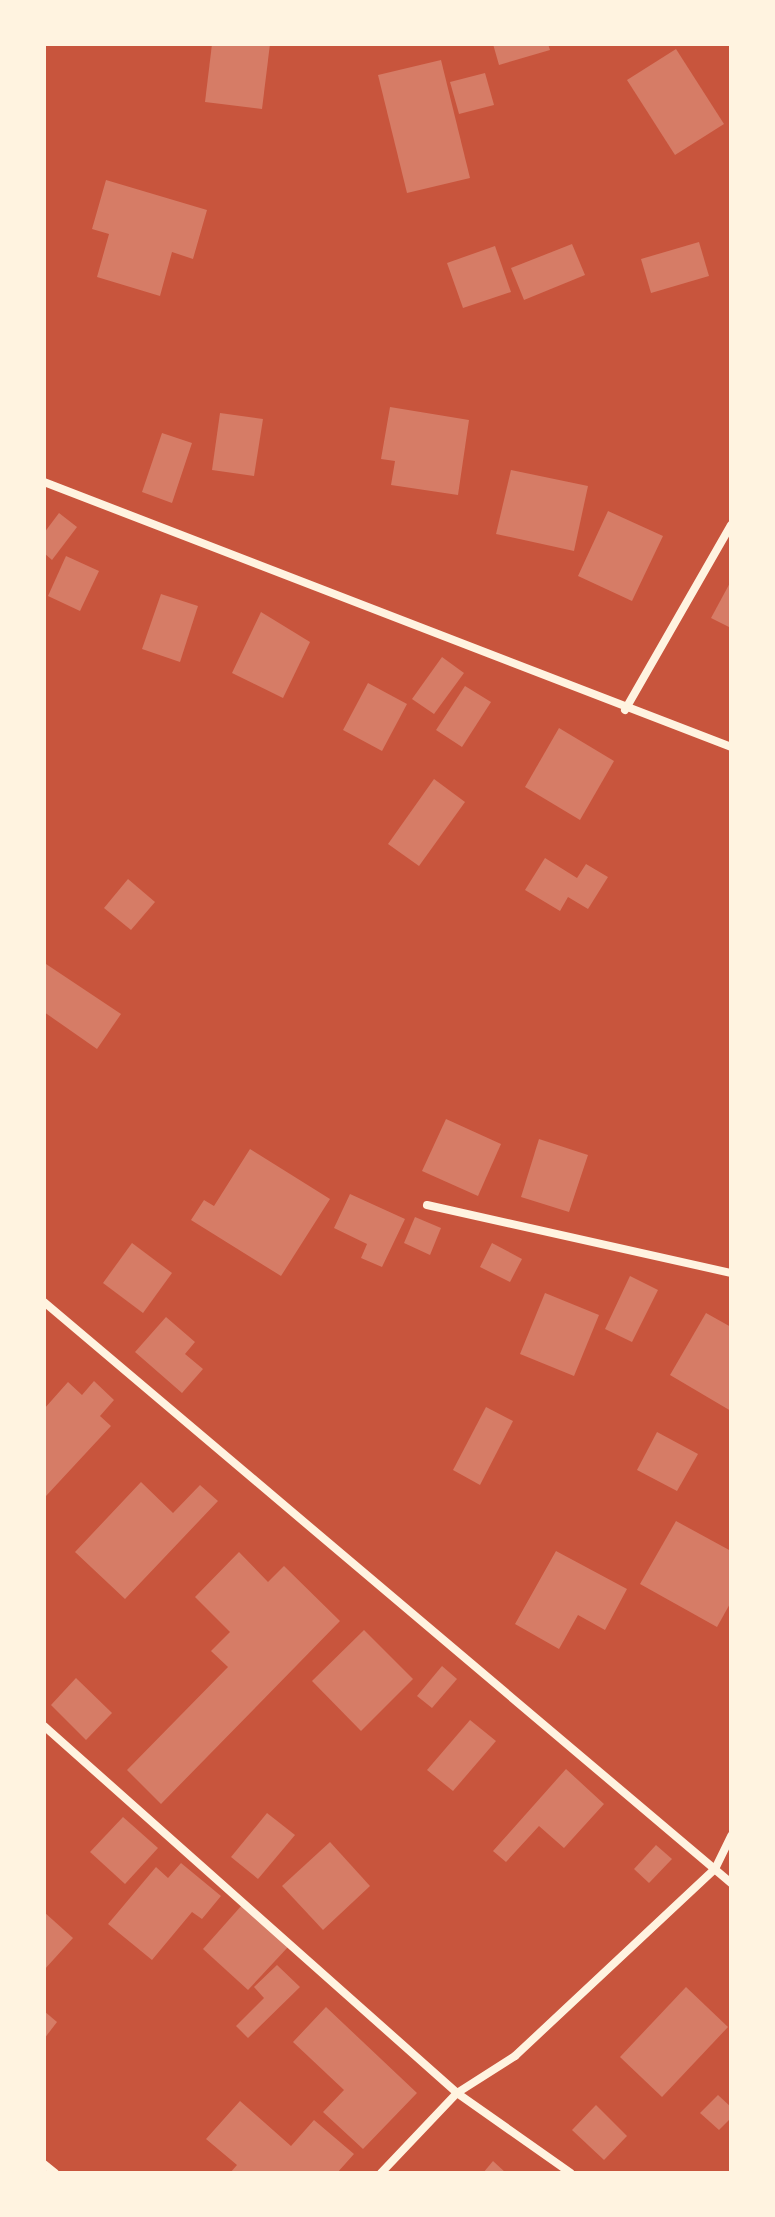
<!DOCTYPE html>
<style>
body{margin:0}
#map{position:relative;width:775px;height:2217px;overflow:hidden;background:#c8553d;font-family:Barlow,sans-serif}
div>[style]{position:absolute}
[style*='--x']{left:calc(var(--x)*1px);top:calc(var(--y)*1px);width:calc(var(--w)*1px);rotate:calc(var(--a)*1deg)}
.building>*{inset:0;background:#d67c66}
.minor>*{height:8px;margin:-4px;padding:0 4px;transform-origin:4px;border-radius:4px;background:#fff3e0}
span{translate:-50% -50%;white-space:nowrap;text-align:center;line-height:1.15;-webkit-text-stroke:6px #fff3e0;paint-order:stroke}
.frame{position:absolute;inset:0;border:46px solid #fff3e0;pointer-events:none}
</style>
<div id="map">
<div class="building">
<i style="clip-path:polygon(212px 44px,270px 44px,262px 109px,205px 102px)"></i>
<i style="clip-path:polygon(493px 44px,548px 44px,550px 50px,499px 65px)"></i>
<i style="clip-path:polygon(676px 49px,724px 124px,675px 155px,627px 80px)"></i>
<i style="clip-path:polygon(441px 60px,470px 178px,407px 193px,378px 75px)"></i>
<i style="clip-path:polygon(485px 73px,494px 105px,459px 114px,450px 82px)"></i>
<i style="clip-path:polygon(106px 180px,207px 210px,193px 259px,172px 252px,160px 296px,97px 277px,109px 234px,92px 229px)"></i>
<i style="clip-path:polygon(699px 242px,709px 276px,651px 293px,641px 259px)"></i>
<i style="clip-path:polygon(572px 244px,585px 275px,524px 300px,511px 268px)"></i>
<i style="clip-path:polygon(495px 246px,511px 292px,463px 308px,447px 263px)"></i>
<i style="clip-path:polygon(390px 407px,469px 420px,458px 495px,391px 485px,395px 461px,381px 459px)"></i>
<i style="clip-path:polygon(220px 413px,263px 419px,254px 476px,212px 470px)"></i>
<i style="clip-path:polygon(162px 433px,192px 443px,172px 503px,142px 492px)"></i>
<i style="clip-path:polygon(511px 470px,588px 486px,574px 551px,496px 534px)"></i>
<i style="clip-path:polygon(608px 511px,663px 536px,632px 601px,578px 576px)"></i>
<i style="clip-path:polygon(59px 513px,77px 527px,52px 560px,44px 553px,44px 533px)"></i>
<i style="clip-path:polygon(66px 556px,99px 571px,80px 611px,48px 596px)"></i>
<i style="clip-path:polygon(731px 581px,731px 628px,711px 618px)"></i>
<i style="clip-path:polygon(161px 594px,198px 606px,180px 662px,142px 649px)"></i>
<i style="clip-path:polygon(261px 612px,310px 642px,283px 698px,232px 673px)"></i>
<i style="clip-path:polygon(442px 657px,464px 673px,434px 714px,412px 699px)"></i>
<i style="clip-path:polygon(368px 683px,407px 704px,382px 751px,343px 730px)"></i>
<i style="clip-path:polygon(465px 686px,491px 702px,462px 747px,436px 730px)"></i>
<i style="clip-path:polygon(559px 728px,614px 761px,580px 820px,525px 787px)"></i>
<i style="clip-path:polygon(434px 779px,465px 802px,419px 866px,388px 844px)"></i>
<i style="clip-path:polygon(545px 858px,577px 878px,586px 864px,608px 877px,588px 909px,568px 897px,560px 911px,525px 890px)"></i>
<i style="clip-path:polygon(128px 879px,155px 902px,131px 930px,104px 908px)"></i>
<i style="clip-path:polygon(46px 964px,121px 1014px,97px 1049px,44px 1012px)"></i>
<i style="clip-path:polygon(446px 1119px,501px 1144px,478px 1196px,422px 1171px)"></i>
<i style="clip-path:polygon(539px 1139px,588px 1155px,569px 1212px,521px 1197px)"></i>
<i style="clip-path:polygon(250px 1149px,330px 1199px,281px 1276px,191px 1220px,204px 1200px,214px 1206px)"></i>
<i style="clip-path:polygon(350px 1194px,405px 1219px,382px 1267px,361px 1258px,367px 1244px,334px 1228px)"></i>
<i style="clip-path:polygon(415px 1217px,441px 1228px,430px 1255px,404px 1243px)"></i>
<i style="clip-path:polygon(132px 1243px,172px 1273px,143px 1313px,103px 1283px)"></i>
<i style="clip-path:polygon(492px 1243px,522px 1259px,510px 1282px,480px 1267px)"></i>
<i style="clip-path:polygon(630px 1276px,658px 1290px,632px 1342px,605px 1329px)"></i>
<i style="clip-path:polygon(545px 1293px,599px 1315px,574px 1376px,520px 1354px)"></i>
<i style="clip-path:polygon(706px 1313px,731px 1327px,731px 1411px,670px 1375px)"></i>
<i style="clip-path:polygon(166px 1317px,195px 1342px,185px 1354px,203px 1369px,182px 1393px,135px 1352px)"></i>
<i style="clip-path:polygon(94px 1381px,114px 1400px,100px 1416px,111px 1426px,46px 1496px,44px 1409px,68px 1382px,82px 1395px)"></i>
<i style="clip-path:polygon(486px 1407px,513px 1421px,480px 1485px,453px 1470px)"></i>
<i style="clip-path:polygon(657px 1432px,698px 1454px,677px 1491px,637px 1470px)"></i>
<i style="clip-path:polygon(141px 1482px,173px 1513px,200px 1485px,218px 1501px,125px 1599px,75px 1552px)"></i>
<i style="clip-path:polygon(676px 1521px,731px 1551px,731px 1602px,717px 1627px,640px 1584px)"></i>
<i style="clip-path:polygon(556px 1551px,627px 1589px,605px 1630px,578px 1615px,559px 1649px,515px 1624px)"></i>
<i style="clip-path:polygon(239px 1552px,268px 1582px,284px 1566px,340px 1621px,161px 1804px,127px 1770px,228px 1667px,211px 1651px,230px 1632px,195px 1597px)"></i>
<i style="clip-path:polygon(364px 1630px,413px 1679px,361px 1731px,312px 1681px)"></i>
<i style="clip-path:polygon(442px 1666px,457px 1679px,432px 1708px,417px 1696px)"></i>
<i style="clip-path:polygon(76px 1678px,112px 1713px,86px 1740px,51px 1705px)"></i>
<i style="clip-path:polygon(470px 1720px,496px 1741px,453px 1791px,427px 1770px)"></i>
<i style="clip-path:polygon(566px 1769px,604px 1804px,564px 1848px,539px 1826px,506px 1862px,493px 1851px)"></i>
<i style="clip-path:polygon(267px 1813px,295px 1835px,258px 1879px,231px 1857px)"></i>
<i style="clip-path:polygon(123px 1817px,158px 1848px,125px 1884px,90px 1852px)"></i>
<i style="clip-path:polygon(330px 1842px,370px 1886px,323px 1930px,282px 1886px)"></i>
<i style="clip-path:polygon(656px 1845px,672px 1859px,649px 1883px,634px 1869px)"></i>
<i style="clip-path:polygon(181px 1863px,221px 1896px,202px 1919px,192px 1912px,152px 1960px,108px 1924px,156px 1867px,168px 1878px)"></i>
<i style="clip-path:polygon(242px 1905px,288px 1947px,248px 1990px,203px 1949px)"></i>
<i style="clip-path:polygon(44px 1912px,73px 1938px,44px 1970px)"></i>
<i style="clip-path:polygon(277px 1965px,300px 1987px,248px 2038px,236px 2026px,264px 1998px,254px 1987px)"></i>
<i style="clip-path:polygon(686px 1987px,728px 2027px,662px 2097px,620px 2057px)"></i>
<i style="clip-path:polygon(326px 2007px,417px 2093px,363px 2149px,323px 2112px,344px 2090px,293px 2042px)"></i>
<i style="clip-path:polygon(44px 2011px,57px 2022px,44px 2039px)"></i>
<i style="clip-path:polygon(718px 2095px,731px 2107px,731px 2118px,719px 2130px,700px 2113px)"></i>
<i style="clip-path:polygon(240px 2101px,291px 2146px,314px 2120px,354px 2154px,337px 2173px,230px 2173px,237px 2165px,206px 2139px)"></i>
<i style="clip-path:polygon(596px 2105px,627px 2136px,604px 2160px,572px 2130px)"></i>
<i style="clip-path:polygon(493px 2161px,506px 2173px,483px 2173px)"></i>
</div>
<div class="minor">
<i style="--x:44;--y:482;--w:736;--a:21.09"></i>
<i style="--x:625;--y:710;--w:213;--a:-60.2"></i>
<i style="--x:427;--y:1205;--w:312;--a:12.6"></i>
<i style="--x:44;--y:1302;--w:900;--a:40.22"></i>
<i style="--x:44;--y:1726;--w:553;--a:41.62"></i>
<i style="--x:457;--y:2093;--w:139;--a:35.1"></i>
<i style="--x:44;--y:2164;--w:14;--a:39"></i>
<i style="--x:381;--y:2173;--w:110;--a:-46.5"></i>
<i style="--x:457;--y:2093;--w:69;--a:-32.5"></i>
<i style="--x:515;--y:2056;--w:274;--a:-43.1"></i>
<i style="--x:715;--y:1869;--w:37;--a:-64"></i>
</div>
<div class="frame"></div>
</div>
